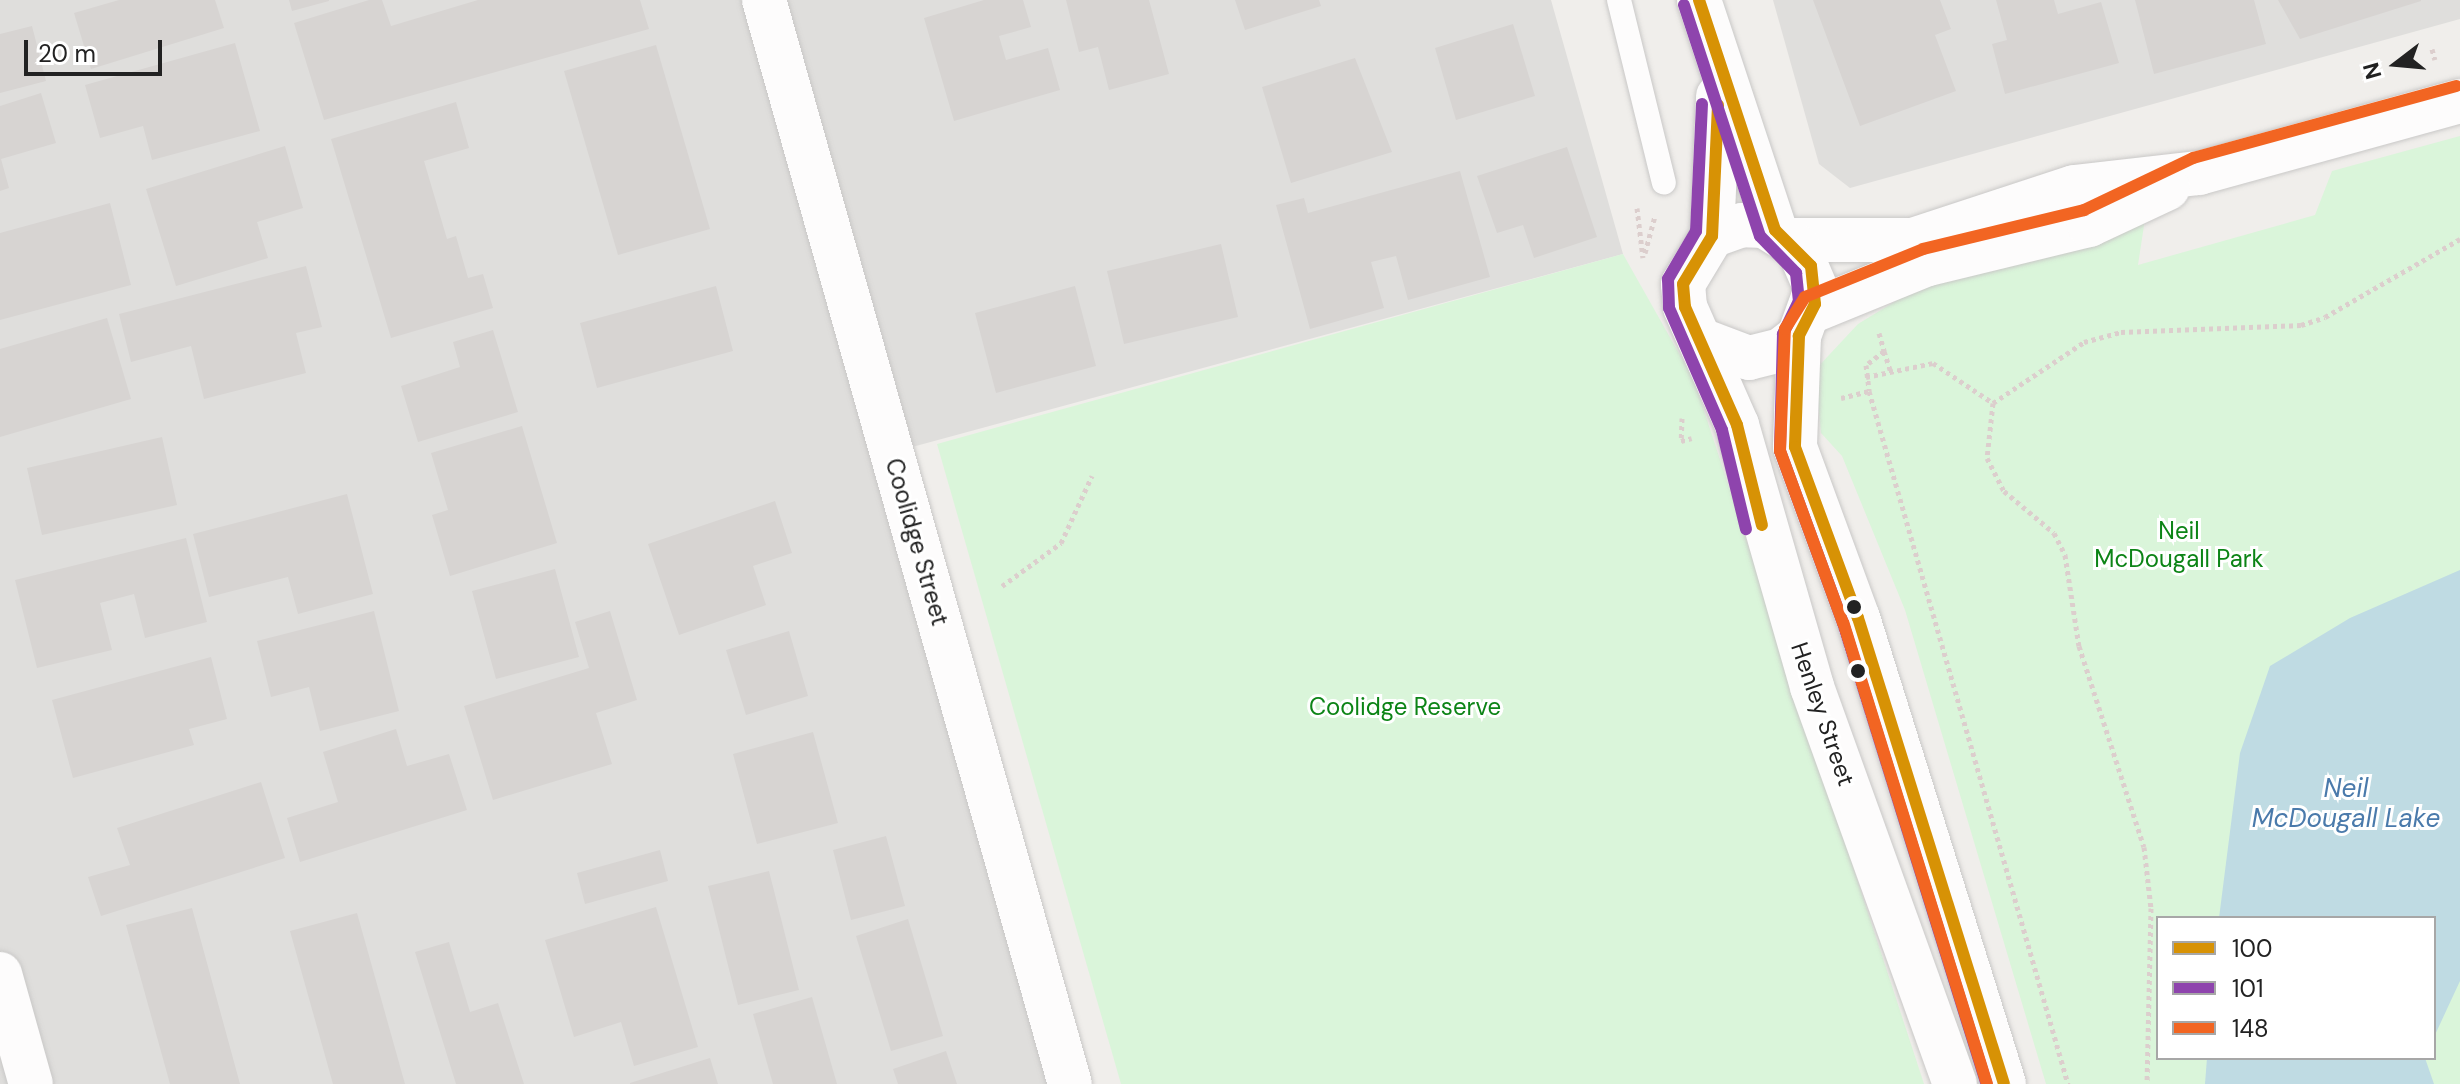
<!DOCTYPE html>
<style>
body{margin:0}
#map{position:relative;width:2460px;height:1084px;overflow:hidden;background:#f0eeeb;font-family:"DM Sans",sans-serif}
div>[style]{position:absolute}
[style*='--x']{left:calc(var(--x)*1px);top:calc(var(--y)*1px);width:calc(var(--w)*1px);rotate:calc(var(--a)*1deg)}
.residential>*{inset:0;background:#dfdedc}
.park>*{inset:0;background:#daf5da}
.water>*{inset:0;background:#bfdbe3}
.building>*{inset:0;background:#d7d4d2}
.path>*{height:5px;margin-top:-2.5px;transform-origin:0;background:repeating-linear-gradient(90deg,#dccecd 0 4px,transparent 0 8px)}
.roads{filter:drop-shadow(0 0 2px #c9c8c7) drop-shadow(0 0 2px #c9c8c7)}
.service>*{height:24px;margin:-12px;padding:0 12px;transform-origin:12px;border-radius:12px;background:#fdfcfc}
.minor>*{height:44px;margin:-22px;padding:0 22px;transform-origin:22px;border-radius:22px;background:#fdfcfc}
.tertiary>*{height:44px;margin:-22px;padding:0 22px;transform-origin:22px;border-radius:22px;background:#fdfcfc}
.bus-1>*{height:12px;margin:-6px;padding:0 6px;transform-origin:6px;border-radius:6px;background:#d79205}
.bus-2>*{height:12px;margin:-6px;padding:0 6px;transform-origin:6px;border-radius:6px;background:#8e44ad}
.bus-3>*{height:12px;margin:-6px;padding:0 6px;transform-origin:6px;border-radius:6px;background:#f26522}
.dots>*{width:22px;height:22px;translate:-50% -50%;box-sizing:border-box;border:4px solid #fff;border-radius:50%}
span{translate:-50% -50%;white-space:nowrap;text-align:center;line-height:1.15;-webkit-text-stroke:6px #fff;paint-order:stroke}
.park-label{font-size:24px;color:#0c8416}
.street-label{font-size:24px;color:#222}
.water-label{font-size:26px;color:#4a7aab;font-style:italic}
.legend{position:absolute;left:2156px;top:916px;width:280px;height:144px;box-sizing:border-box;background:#fff;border:2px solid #a7a7a7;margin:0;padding:10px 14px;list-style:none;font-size:24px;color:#222}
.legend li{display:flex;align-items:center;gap:16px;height:40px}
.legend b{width:40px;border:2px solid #a7a7a7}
.north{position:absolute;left:2356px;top:24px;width:80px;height:80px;-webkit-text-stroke:6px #fff;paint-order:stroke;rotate:254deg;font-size:22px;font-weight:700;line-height:32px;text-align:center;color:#222}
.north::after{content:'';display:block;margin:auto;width:28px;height:36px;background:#222;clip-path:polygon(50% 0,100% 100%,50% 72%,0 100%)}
.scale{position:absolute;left:24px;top:40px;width:138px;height:36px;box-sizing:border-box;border:4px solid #222;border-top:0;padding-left:10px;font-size:24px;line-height:28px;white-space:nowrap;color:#222;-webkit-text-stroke:6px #fff;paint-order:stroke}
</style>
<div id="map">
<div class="residential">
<i style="clip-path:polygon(0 0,1551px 0,1623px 254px,879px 456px,1057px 1084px,0 1084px)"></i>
<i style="clip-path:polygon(1773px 0,2460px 0,2460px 19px,1850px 188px,1819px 164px)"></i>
</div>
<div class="park">
<i style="clip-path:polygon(evenodd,2460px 136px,2460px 1084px,2046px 1084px,1905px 610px,1842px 456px,1821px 433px,1815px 370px,1858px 324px,1930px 280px,2145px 219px,2138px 265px,2315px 215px,2332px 171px,2460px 136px,2158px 918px,2434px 918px,2434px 1058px,2158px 1058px,2158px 918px)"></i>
<i style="clip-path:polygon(1623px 254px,1694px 380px,1924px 1084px,1121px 1084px,937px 444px)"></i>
</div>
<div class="water">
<i style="clip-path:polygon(2460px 570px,2460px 981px,2434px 1037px,2434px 918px,2219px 918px,2240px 753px,2270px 666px,2350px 618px)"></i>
<i style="clip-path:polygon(2207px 1058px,2425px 1058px,2434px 1084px,2205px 1084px)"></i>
</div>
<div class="building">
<i style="clip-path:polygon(119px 0,215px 0,224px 28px,91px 69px,74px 13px)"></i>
<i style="clip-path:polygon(289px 0,329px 0,329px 1px,292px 11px)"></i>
<i style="clip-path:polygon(369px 0,382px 0,391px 26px,478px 0,640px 0,649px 29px,324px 120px,294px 23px)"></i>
<i style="clip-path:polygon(984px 0,1023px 0,1031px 27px,999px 36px,1006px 60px,1048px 48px,1060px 90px,954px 121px,924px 18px)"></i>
<i style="clip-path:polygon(1066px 0,1149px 0,1169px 74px,1109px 90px,1098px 47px,1079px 52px)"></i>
<i style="clip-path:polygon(1235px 0,1319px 0,1321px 6px,1245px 30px)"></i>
<i style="clip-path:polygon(1813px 0,1940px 0,1951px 29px,1935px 35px,1956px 91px,1860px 126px)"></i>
<i style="clip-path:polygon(1996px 0,2054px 0,2058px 14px,2101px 2px,2119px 63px,2005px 94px,1992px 44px,2007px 40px)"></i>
<i style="clip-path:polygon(2135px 0,2254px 0,2266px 44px,2154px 74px)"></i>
<i style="clip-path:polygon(2278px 0,2421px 0,2421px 1px,2300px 39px)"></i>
<i style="clip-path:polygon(1513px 24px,1535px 96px,1456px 120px,1435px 48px)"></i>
<i style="clip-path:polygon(32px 26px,46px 81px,0 93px,0 34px)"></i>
<i style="clip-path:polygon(235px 43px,260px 131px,152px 160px,143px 126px,100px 138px,85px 85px)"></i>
<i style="clip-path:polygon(656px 45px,710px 229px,618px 255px,564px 71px)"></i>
<i style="clip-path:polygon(1355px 58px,1392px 152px,1291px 183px,1262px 87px)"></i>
<i style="clip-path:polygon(41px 93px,56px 143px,1px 159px,9px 188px,0 191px,0 106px)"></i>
<i style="clip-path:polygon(456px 102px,469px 148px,424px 161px,447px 239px,456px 236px,468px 278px,483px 274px,493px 308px,391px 338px,331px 139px)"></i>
<i style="clip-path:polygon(285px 146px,303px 208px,257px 222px,268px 258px,176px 286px,146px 189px)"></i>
<i style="clip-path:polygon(1567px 147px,1597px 237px,1534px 258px,1523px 225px,1497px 233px,1477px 176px)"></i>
<i style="clip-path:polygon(1460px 171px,1490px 277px,1408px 300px,1396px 256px,1371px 262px,1384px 308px,1310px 329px,1276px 205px,1304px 198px,1308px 213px)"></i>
<i style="clip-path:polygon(110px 203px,131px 285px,0 320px,0 233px)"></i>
<i style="clip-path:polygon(1221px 244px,1238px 317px,1124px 344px,1107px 271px)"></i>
<i style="clip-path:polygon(306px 266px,322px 327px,296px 333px,306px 373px,204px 399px,191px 346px,131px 362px,119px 314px)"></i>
<i style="clip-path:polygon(716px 286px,733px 351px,597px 388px,580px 323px)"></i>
<i style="clip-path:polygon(1075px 286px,1096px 366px,996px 393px,975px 313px)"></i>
<i style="clip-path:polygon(107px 318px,131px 399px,0 437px,0 349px)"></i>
<i style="clip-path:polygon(493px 330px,518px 412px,418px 442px,401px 386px,460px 367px,453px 342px)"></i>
<i style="clip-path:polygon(522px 426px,557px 543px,450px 576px,432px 515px,448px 510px,431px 453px)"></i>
<i style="clip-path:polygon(162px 437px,177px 505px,42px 535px,27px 468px)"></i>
<i style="clip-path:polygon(347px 494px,373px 594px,298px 614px,288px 577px,209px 597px,193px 534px)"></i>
<i style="clip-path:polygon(775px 501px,792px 553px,753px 566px,766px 605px,679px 635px,648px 544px)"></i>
<i style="clip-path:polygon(186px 538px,207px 622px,145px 638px,134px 594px,100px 603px,112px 650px,37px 668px,15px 580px)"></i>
<i style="clip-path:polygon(555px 569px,579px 657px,496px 679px,472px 591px)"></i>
<i style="clip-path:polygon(374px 611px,399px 711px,320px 731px,309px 687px,271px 697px,257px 641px)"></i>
<i style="clip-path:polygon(610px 611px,637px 700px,596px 713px,612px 764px,493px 800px,464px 706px,589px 668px,575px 622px)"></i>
<i style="clip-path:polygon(789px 631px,808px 696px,746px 715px,726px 650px)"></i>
<i style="clip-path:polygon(211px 657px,227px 719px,189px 729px,194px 745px,73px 778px,52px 700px)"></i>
<i style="clip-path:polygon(396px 729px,407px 766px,449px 754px,467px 810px,300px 862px,287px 818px,338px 802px,323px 752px)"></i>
<i style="clip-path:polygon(813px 732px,838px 823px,757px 844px,733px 754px)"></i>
<i style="clip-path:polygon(261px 782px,285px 858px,101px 916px,88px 877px,130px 865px,117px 828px)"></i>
<i style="clip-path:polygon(886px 836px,905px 906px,851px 920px,833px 850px)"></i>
<i style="clip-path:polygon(660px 850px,668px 881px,585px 904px,577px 873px)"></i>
<i style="clip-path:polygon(769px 871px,799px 990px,738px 1005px,708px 886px)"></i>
<i style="clip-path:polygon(656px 907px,698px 1047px,634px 1066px,621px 1022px,574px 1037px,545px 940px)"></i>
<i style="clip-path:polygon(192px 908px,240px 1084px,170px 1084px,126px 925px)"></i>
<i style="clip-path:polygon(357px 913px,405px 1084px,333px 1084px,290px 931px)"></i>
<i style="clip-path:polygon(908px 919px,943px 1036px,891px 1051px,856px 936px)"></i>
<i style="clip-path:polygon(449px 942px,470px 1012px,498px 1003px,524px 1084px,456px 1084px,415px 952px)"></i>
<i style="clip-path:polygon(812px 997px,837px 1084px,773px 1084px,753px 1014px)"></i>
<i style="clip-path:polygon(946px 1051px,957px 1084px,898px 1084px,893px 1069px)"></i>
<i style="clip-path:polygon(710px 1058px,718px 1084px,630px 1084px,630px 1083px)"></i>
</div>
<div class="path">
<i style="--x:2432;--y:49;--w:11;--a:75"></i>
<i style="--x:1637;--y:208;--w:50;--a:83.2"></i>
<i style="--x:1645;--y:253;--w:38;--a:-75"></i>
<i style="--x:1879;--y:333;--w:19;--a:74"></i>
<i style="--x:1884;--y:351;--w:23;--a:142"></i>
<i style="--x:1866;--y:365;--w:26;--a:83"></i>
<i style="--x:1869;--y:391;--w:721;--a:73.98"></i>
<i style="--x:1884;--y:351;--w:20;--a:72"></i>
<i style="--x:1866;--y:377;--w:68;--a:-11.8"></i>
<i style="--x:1933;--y:363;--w:72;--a:33.7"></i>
<i style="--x:1993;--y:403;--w:110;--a:-33.8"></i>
<i style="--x:2084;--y:342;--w:38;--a:-15"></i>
<i style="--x:2121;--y:332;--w:180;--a:-2.2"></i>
<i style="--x:2301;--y:325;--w:25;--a:-18"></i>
<i style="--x:2325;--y:317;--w:156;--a:-30"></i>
<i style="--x:1841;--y:398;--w:29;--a:-14"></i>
<i style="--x:1993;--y:403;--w:55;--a:96.2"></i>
<i style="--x:1987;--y:458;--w:37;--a:63"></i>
<i style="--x:2004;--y:491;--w:65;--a:40"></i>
<i style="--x:2054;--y:533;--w:25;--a:63"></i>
<i style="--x:2065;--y:555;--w:92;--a:81.3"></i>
<i style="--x:2079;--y:646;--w:211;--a:72.1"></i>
<i style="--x:2144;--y:847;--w:61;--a:83.5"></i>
<i style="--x:2151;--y:908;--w:176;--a:91.3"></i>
<i style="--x:1682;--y:418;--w:23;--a:92"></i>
<i style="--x:1681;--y:441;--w:11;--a:-15"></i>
<i style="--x:1002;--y:586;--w:73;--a:-36.1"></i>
<i style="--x:1061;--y:543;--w:74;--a:-65.2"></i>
</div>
<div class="roads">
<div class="service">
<i style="--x:1619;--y:0;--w:188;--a:76.2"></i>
</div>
<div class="minor">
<i style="--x:764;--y:0;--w:1126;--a:74.24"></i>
<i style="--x:0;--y:974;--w:114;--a:74.3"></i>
</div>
<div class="tertiary">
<i style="--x:1699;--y:0;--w:242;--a:71.7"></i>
<i style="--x:1712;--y:236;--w:140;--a:-87.5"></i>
<i style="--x:1791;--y:240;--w:122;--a:0"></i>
<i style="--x:1913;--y:240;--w:169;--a:-18.2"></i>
<i style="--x:2074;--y:187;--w:126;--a:-6.4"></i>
<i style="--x:2199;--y:173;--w:271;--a:-15.4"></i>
<i style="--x:1812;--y:311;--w:125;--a:-22.1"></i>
<i style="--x:1928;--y:264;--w:166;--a:-13.6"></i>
<i style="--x:2089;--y:225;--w:87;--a:-25.1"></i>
<i style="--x:1799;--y:336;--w:111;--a:92.1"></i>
<i style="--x:1795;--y:447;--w:182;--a:69.8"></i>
<i style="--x:1858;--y:618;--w:488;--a:72.6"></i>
<i style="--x:1704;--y:341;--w:48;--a:20.7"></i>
<i style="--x:1749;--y:358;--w:33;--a:-14"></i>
<i style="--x:1781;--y:350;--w:23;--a:-38"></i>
<i style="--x:1799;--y:336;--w:50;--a:-70.1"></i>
<i style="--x:1816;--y:289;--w:46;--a:-113.2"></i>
<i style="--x:1798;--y:247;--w:39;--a:-148"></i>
<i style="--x:1765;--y:226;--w:23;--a:-178"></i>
<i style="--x:1742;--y:225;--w:32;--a:160"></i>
<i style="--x:1712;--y:236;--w:56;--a:121.1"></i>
<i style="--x:1683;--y:284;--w:23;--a:85"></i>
<i style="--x:1685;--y:307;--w:129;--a:66.2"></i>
<i style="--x:1737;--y:425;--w:273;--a:74"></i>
<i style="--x:1812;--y:687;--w:422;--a:70.2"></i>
</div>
</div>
<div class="bus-1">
<i style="--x:1699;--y:0;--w:242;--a:71.7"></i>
<i style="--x:1775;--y:230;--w:51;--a:45"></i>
<i style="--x:1811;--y:266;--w:38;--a:84"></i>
<i style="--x:1815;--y:304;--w:36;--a:117"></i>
<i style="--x:1799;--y:336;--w:111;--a:92.1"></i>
<i style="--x:1795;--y:447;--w:182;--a:69.8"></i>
<i style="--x:1858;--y:618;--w:488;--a:72.6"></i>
<i style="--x:1718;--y:105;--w:131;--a:92.6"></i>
<i style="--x:1712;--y:236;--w:56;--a:121.1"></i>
<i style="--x:1683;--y:284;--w:23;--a:85"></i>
<i style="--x:1685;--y:307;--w:129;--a:66.2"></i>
<i style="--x:1737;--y:425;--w:103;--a:76"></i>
</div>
<div class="bus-2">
<i style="--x:1684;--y:5;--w:243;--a:71.8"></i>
<i style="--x:1760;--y:236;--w:52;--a:45.8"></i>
<i style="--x:1796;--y:273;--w:28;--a:84"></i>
<i style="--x:1799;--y:301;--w:37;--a:116"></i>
<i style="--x:1783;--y:334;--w:117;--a:91.5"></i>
<i style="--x:1780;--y:451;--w:183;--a:69.9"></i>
<i style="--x:1843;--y:623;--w:483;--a:72.7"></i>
<i style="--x:1702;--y:104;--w:127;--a:92.7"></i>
<i style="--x:1696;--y:231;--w:56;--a:120.3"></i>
<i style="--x:1668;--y:279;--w:29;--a:88"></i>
<i style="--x:1669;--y:308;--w:133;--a:66.5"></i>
<i style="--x:1722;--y:430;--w:102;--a:76.4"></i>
</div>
<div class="bus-3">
<i style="--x:1987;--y:1084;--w:483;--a:-107.3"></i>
<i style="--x:1843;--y:623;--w:183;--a:-110.1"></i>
<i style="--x:1780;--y:451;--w:122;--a:-87.7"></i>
<i style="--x:1785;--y:329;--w:38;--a:-58"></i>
<i style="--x:1805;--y:297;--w:127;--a:-22.1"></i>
<i style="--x:1923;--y:249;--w:166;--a:-13.6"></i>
<i style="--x:2084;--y:210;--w:121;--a:-25.5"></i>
<i style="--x:2193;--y:158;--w:273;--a:-15.3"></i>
</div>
<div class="dots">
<i style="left:1854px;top:607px;background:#222"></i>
<i style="left:1858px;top:671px;background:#222"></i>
</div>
<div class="park-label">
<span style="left:2179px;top:545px">Neil<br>McDougall Park</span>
<span style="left:1405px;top:707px">Coolidge Reserve</span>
</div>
<div class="street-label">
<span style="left:917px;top:542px;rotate:74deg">Coolidge Street</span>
<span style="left:1823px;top:714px;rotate:71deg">Henley Street</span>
</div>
<div class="water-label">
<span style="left:2346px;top:804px">Neil<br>McDougall Lake</span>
</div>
<ul class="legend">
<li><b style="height:10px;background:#d79205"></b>100</li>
<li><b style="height:10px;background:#8e44ad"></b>101</li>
<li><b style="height:10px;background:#f26522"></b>148</li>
</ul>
<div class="north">N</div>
<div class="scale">20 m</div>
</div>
